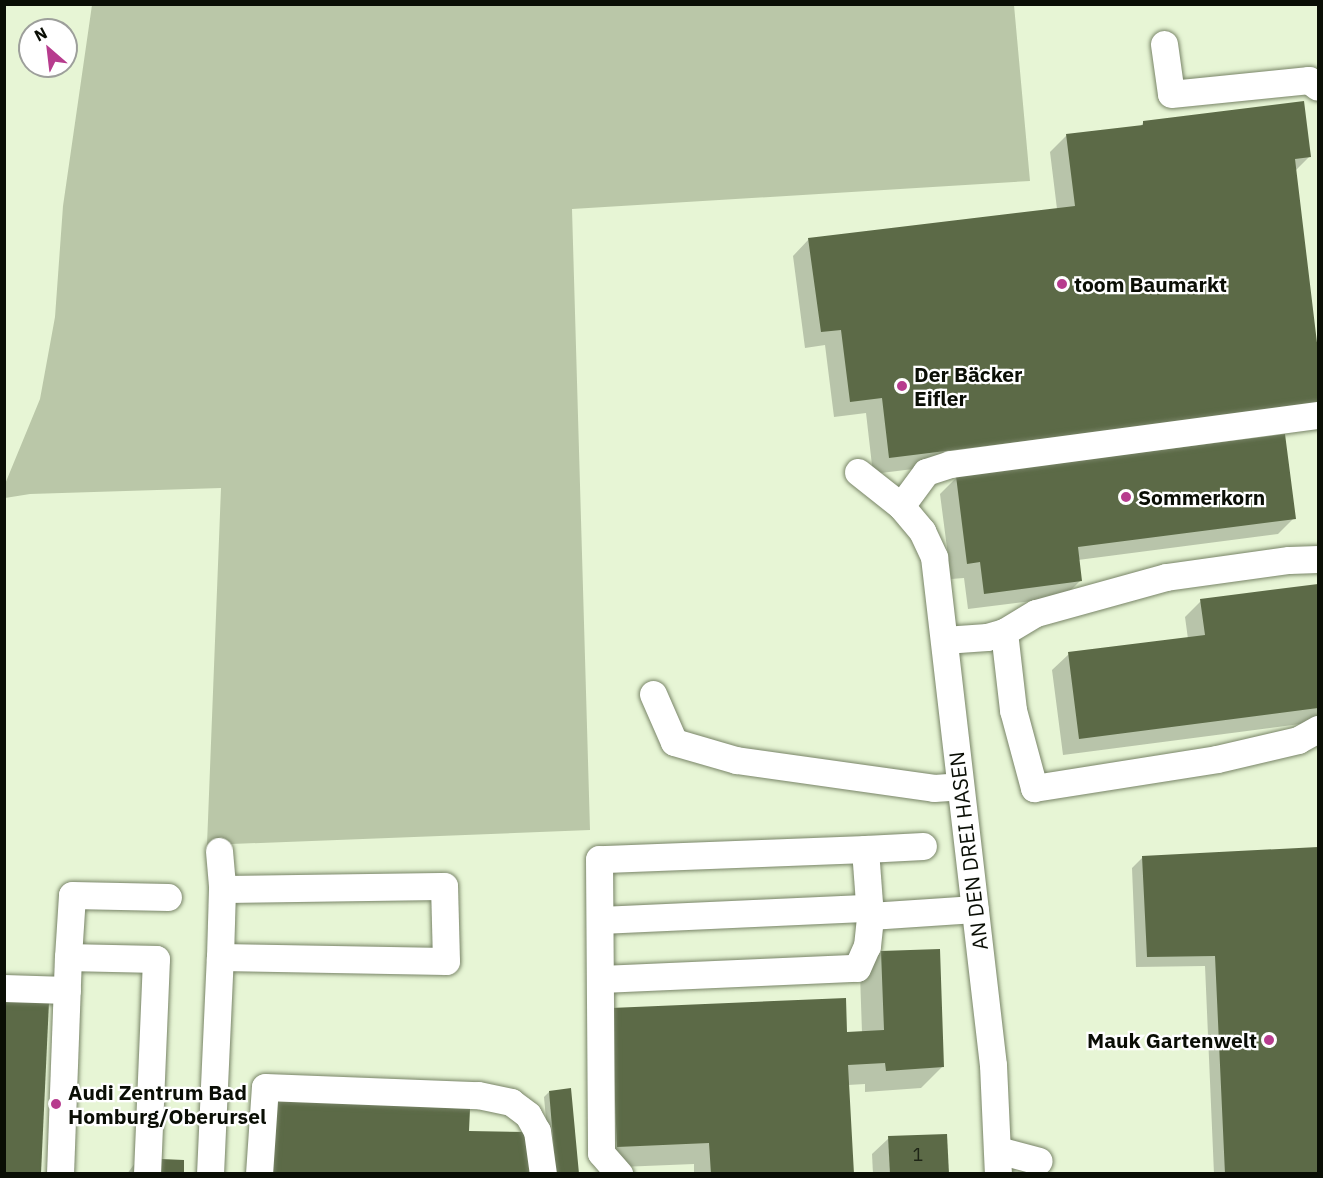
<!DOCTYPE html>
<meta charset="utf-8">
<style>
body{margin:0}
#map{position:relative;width:1323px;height:1178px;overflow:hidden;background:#e7f5d5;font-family:"IBM Plex Sans",sans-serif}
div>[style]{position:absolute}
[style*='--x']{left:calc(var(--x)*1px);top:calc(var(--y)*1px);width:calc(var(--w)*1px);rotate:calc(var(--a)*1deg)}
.green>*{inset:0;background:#bac7a8}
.shadow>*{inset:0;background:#0003}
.building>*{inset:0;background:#5c6a47}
.roads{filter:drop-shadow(0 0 2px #788467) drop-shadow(0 0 2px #788467)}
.minor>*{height:27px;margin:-13.5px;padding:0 13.5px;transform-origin:13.5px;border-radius:13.5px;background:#fff}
.dots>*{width:16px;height:16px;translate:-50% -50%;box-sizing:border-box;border:3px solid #fff;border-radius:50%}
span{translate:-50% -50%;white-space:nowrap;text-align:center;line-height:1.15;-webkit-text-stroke:4.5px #fff;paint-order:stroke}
.number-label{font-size:18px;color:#1e2516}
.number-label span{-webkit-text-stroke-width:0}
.poi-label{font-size:21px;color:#0a0e05;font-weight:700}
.left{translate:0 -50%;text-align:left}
.right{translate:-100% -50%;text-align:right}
.street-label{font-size:21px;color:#0a0e05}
.frame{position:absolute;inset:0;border:6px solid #0a0e05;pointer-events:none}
.north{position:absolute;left:18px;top:18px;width:60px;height:60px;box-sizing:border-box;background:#fff;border:2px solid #9d9f9b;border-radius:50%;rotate:332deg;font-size:16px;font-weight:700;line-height:24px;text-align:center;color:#0a0e05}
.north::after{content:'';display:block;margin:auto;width:21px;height:27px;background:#b73c8e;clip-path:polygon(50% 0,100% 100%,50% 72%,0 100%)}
</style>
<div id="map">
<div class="green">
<i style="clip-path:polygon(92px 5px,1014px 5px,1030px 181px,572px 209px,590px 830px,207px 845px,221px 488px,30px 494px,5px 498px,5px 484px,40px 399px,55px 317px,63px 206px)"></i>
</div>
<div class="shadow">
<i style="clip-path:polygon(1143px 123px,1310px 156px,1295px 171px,1318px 364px,1318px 408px,1307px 420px,873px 474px,866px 413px,834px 417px,825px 345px,805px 348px,793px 256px,809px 239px,1057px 209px,1050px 152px,1067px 135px,1140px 127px)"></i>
<i style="clip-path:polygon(956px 478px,1294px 518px,1278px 534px,1078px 560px,1080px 581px,1064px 597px,968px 609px,964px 578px,951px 579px,940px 494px)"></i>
<i style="clip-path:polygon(1316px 586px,1318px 719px,1315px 722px,1063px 755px,1052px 670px,1069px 654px,1188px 639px,1185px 617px,1201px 601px)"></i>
<i style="clip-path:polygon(1318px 849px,1318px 1174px,1214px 1174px,1205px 966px,1136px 967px,1132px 868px,1143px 857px)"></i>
<i style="clip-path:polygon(881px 952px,943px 1066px,921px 1088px,865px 1092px,865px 1084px,848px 1085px,852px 1174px,694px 1174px,694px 1164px,596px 1168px,590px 1031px,862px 1033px,860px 974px)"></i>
<i style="clip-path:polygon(549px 1092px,577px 1174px,551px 1174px,544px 1097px)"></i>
<i style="clip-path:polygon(889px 1138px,947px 1174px,873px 1174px,872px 1154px)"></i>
<i style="clip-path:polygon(138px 1159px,182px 1174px,127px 1174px)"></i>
</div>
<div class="building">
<i style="clip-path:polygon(1304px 101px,1311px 157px,1295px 159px,1318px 351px,1318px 405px,889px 458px,882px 398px,850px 402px,841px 330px,821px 332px,808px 238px,1075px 206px,1066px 134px,1143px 125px,1143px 121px)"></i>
<i style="clip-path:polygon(1285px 434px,1296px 519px,1078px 547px,1082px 581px,984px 594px,980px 562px,967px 564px,956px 476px)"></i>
<i style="clip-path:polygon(1318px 584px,1318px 708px,1079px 739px,1068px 652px,1205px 635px,1200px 599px)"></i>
<i style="clip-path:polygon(1318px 847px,1318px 1174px,1225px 1174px,1215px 956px,1147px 957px,1142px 856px)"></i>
<i style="clip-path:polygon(940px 949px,944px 1067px,886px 1071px,885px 1063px,848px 1065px,854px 1174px,711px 1174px,709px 1143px,617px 1147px,611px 1008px,846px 998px,847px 1032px,884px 1030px,881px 951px)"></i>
<i style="clip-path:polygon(4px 1000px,49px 1002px,41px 1174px,4px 1174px)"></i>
<i style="clip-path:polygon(571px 1088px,579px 1174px,556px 1174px,549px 1091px)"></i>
<i style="clip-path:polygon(276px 1099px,470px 1109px,469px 1131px,527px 1132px,531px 1174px,272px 1174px)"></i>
<i style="clip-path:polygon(947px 1134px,949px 1174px,890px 1174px,888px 1136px)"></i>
<i style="clip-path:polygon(138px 1158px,184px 1160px,184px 1174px,137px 1174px)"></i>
</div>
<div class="roads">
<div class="minor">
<i style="--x:1164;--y:44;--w:50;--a:82"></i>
<i style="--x:1171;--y:94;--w:139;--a:-5.8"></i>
<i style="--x:1309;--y:80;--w:11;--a:38"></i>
<i style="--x:858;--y:472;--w:55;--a:38.3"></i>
<i style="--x:901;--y:506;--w:33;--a:50"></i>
<i style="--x:922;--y:531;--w:29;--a:65"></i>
<i style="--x:934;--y:557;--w:511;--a:83.38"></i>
<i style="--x:993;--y:1065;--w:109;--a:87.4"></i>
<i style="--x:901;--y:506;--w:42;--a:-53.7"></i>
<i style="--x:926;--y:472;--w:25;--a:-18"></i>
<i style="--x:950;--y:464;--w:371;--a:-7.6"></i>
<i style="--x:1004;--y:632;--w:79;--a:83.4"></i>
<i style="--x:1013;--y:710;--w:81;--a:74.9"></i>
<i style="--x:1034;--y:788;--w:185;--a:-9"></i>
<i style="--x:1217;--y:759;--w:83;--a:-13.2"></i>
<i style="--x:1298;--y:740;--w:23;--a:-29"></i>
<i style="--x:944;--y:640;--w:43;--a:-4"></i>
<i style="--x:987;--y:637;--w:18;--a:-16"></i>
<i style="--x:1004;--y:632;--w:37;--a:-31"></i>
<i style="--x:1036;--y:613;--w:135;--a:-15.5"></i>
<i style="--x:1166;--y:577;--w:124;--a:-7.9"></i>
<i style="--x:1289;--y:560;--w:29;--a:-2"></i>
<i style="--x:653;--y:694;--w:52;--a:66.4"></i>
<i style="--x:674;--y:742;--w:65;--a:16.2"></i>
<i style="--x:736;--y:760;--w:200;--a:8"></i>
<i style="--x:934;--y:788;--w:26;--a:-4"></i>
<i style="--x:865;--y:849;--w:58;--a:-3"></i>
<i style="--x:219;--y:851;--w:38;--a:85"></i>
<i style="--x:870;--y:916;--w:105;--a:-3.8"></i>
<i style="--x:600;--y:920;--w:269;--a:-2.6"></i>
<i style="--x:68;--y:957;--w:62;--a:-86.3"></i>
<i style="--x:72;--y:895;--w:96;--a:1.2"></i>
<i style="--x:601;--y:979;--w:256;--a:-2.5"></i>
<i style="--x:857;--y:968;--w:24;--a:-66"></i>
<i style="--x:867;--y:946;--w:30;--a:-84"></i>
<i style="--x:870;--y:916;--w:67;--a:-94.3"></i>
<i style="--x:865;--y:849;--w:266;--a:177.8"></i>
<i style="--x:599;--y:859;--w:294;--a:89.6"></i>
<i style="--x:601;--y:1153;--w:28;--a:49"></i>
<i style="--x:4;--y:988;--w:63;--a:1.8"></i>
<i style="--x:998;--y:1150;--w:42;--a:15"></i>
<i style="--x:60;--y:1174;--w:217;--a:-87.9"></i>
<i style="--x:68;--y:957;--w:88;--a:1.3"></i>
<i style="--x:156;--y:959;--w:215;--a:92.4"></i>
<i style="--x:210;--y:1174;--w:217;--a:-87.4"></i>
<i style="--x:220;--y:957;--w:226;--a:1"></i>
<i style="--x:446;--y:961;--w:75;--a:-91.5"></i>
<i style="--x:444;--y:886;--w:222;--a:179.2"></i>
<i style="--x:222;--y:889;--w:68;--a:91.7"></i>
<i style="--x:259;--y:1174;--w:87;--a:-86.1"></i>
<i style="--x:265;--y:1087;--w:213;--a:2.2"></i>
<i style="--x:478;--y:1095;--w:34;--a:12"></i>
<i style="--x:511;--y:1102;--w:21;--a:37"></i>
<i style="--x:528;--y:1115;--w:18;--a:61"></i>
<i style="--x:537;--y:1131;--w:43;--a:82.1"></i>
</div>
</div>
<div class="dots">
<i style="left:1062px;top:284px;background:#b73c8e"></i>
<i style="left:902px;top:386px;background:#b73c8e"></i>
<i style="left:1126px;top:497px;background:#b73c8e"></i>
<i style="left:1269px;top:1040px;background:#b73c8e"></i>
<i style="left:56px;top:1104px;background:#b73c8e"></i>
</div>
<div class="number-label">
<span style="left:918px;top:1155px">1</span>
</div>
<div class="poi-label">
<span class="left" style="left:1074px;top:284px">toom Baumarkt</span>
<span class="left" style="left:914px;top:386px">Der Bäcker<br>Eifler</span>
<span class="left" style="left:1138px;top:497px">Sommerkorn</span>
<span class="right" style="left:1257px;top:1040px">Mauk Gartenwelt</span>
<span class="left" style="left:68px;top:1104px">Audi Zentrum Bad<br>Homburg/Oberursel</span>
</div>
<div class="street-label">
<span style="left:968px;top:851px;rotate:-97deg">AN DEN DREI HASEN</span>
</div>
<div class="frame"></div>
<div class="north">N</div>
</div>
